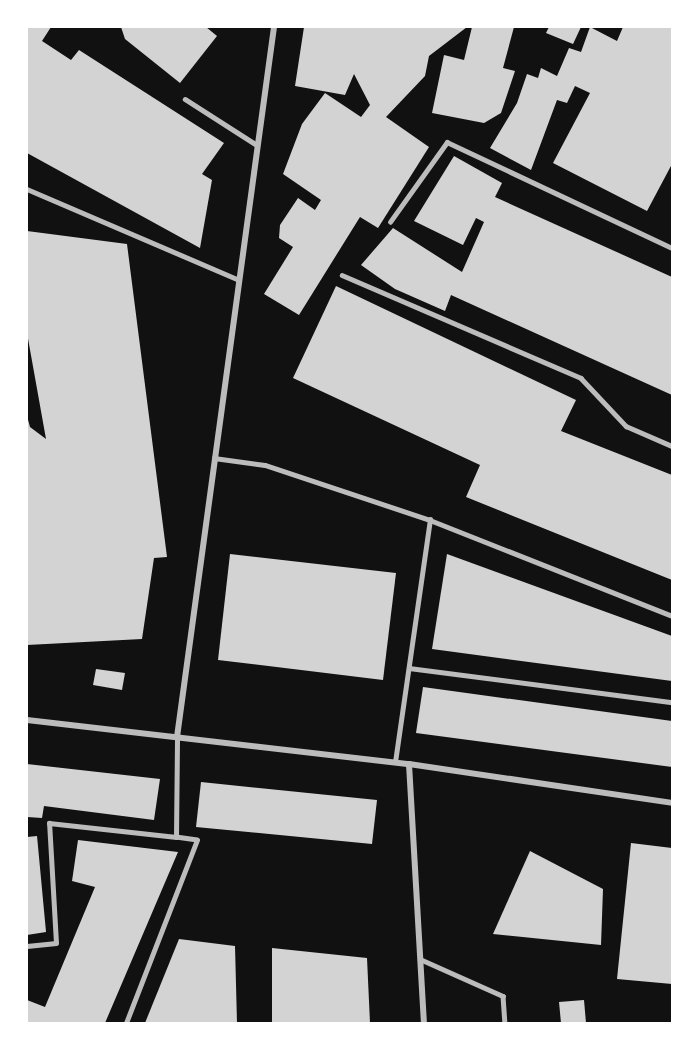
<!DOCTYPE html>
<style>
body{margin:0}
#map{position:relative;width:699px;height:1050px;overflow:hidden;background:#111;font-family:"DM Sans",sans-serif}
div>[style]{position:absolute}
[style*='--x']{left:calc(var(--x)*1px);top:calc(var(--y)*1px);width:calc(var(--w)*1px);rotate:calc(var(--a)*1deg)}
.building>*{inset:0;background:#d3d3d3}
.service>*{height:4.5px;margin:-2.25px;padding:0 2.25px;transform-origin:2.25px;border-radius:2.25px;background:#bcbcbc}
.minor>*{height:6px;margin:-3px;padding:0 3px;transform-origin:3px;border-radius:3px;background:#bcbcbc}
span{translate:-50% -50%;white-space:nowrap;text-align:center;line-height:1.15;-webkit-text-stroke:5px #fff;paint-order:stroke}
.frame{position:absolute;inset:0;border:28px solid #fff;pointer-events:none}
</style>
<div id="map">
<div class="building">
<i style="clip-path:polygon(27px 27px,51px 27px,42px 41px,71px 60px,79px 50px,224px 143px,202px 174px,212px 180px,200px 248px,27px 153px)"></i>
<i style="clip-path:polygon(121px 27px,206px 27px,217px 36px,180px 83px,125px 39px)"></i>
<i style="clip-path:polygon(304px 27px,467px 27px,429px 56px,425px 76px,386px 117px,429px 147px,378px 228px,360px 217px,299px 315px,264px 294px,293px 247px,279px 238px,280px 225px,298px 198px,315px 210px,321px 200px,283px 174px,302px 124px,325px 93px,361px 117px,370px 105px,354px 74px,345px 95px,295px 86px)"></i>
<i style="clip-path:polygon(472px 27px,514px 27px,503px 68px,515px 71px,501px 113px,484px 123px,432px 113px,444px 55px,464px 60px)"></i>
<i style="clip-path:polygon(549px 27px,581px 27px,573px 44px,546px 33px)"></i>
<i style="clip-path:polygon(590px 27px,617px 41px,623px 27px,672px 27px,672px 164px,647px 211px,553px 163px,590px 93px,575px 86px,567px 103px,557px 100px,531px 170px,490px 148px,517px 103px,527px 74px,538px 78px,541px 68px,557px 76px,569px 48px,581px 52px)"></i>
<i style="clip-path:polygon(454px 156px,502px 183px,495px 197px,672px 277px,672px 395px,451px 295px,445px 311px,395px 289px,361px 265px,393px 228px,462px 272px,484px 222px,476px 218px,463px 245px,414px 221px)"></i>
<i style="clip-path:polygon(27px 231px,127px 244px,167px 557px,154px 558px,142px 639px,27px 645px,27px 416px,30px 427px,46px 439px,27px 333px)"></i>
<i style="clip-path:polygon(336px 286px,576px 400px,561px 431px,672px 475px,672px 580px,466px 497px,480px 465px,293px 378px)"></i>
<i style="clip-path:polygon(230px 554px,396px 573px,383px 680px,218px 660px)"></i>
<i style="clip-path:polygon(447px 554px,672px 636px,672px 681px,432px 649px)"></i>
<i style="clip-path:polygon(96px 669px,125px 673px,122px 690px,93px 685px)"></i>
<i style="clip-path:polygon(423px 687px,672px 721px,672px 767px,416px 733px)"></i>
<i style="clip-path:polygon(27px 764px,160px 779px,154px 820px,44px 806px,42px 818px,27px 817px)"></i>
<i style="clip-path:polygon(201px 782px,377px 800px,372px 844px,196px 827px)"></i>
<i style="clip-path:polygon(37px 836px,46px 932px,27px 935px,27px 837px)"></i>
<i style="clip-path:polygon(78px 840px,178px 852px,105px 1023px,27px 1023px,27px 1000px,45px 1007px,95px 887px,72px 881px)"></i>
<i style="clip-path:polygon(631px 843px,672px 848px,672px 984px,617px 979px)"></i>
<i style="clip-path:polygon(530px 851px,603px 889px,601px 945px,493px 934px)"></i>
<i style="clip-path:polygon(179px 939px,235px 946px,237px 1023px,145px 1023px)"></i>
<i style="clip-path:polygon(272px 948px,367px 958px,370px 1023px,272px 1023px)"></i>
<i style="clip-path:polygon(584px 1000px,586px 1023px,561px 1023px,559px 1002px)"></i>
</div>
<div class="service">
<i style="--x:185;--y:99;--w:85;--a:32.6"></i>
<i style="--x:27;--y:189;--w:228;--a:23.2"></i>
<i style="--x:390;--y:222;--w:98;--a:-54.5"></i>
<i style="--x:447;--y:142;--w:249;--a:25.2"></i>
<i style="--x:342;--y:275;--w:260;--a:23.3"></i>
<i style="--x:581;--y:378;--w:66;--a:46.8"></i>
<i style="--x:626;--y:426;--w:50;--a:23.5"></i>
<i style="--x:214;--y:458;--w:51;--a:7.8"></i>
<i style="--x:265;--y:465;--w:174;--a:18.4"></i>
<i style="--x:430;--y:520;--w:260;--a:21.6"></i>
<i style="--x:409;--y:668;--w:265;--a:7.4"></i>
<i style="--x:395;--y:762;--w:245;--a:-81.8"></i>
<i style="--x:27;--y:946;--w:29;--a:-6"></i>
<i style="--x:56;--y:943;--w:120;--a:-93.3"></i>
<i style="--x:49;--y:823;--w:128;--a:6.3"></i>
<i style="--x:420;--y:959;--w:91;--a:24"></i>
<i style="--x:503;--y:996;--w:27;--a:86"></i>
<i style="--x:126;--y:1023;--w:196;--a:-68.8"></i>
<i style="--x:197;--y:840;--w:21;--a:-172"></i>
<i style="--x:176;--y:837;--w:100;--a:-89.4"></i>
</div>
<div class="minor">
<i style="--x:27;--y:720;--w:385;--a:6.6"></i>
<i style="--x:409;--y:764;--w:266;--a:8.4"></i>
<i style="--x:177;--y:737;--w:717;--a:-82.22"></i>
<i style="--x:409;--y:764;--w:259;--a:86.7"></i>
</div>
<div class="frame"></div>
</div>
